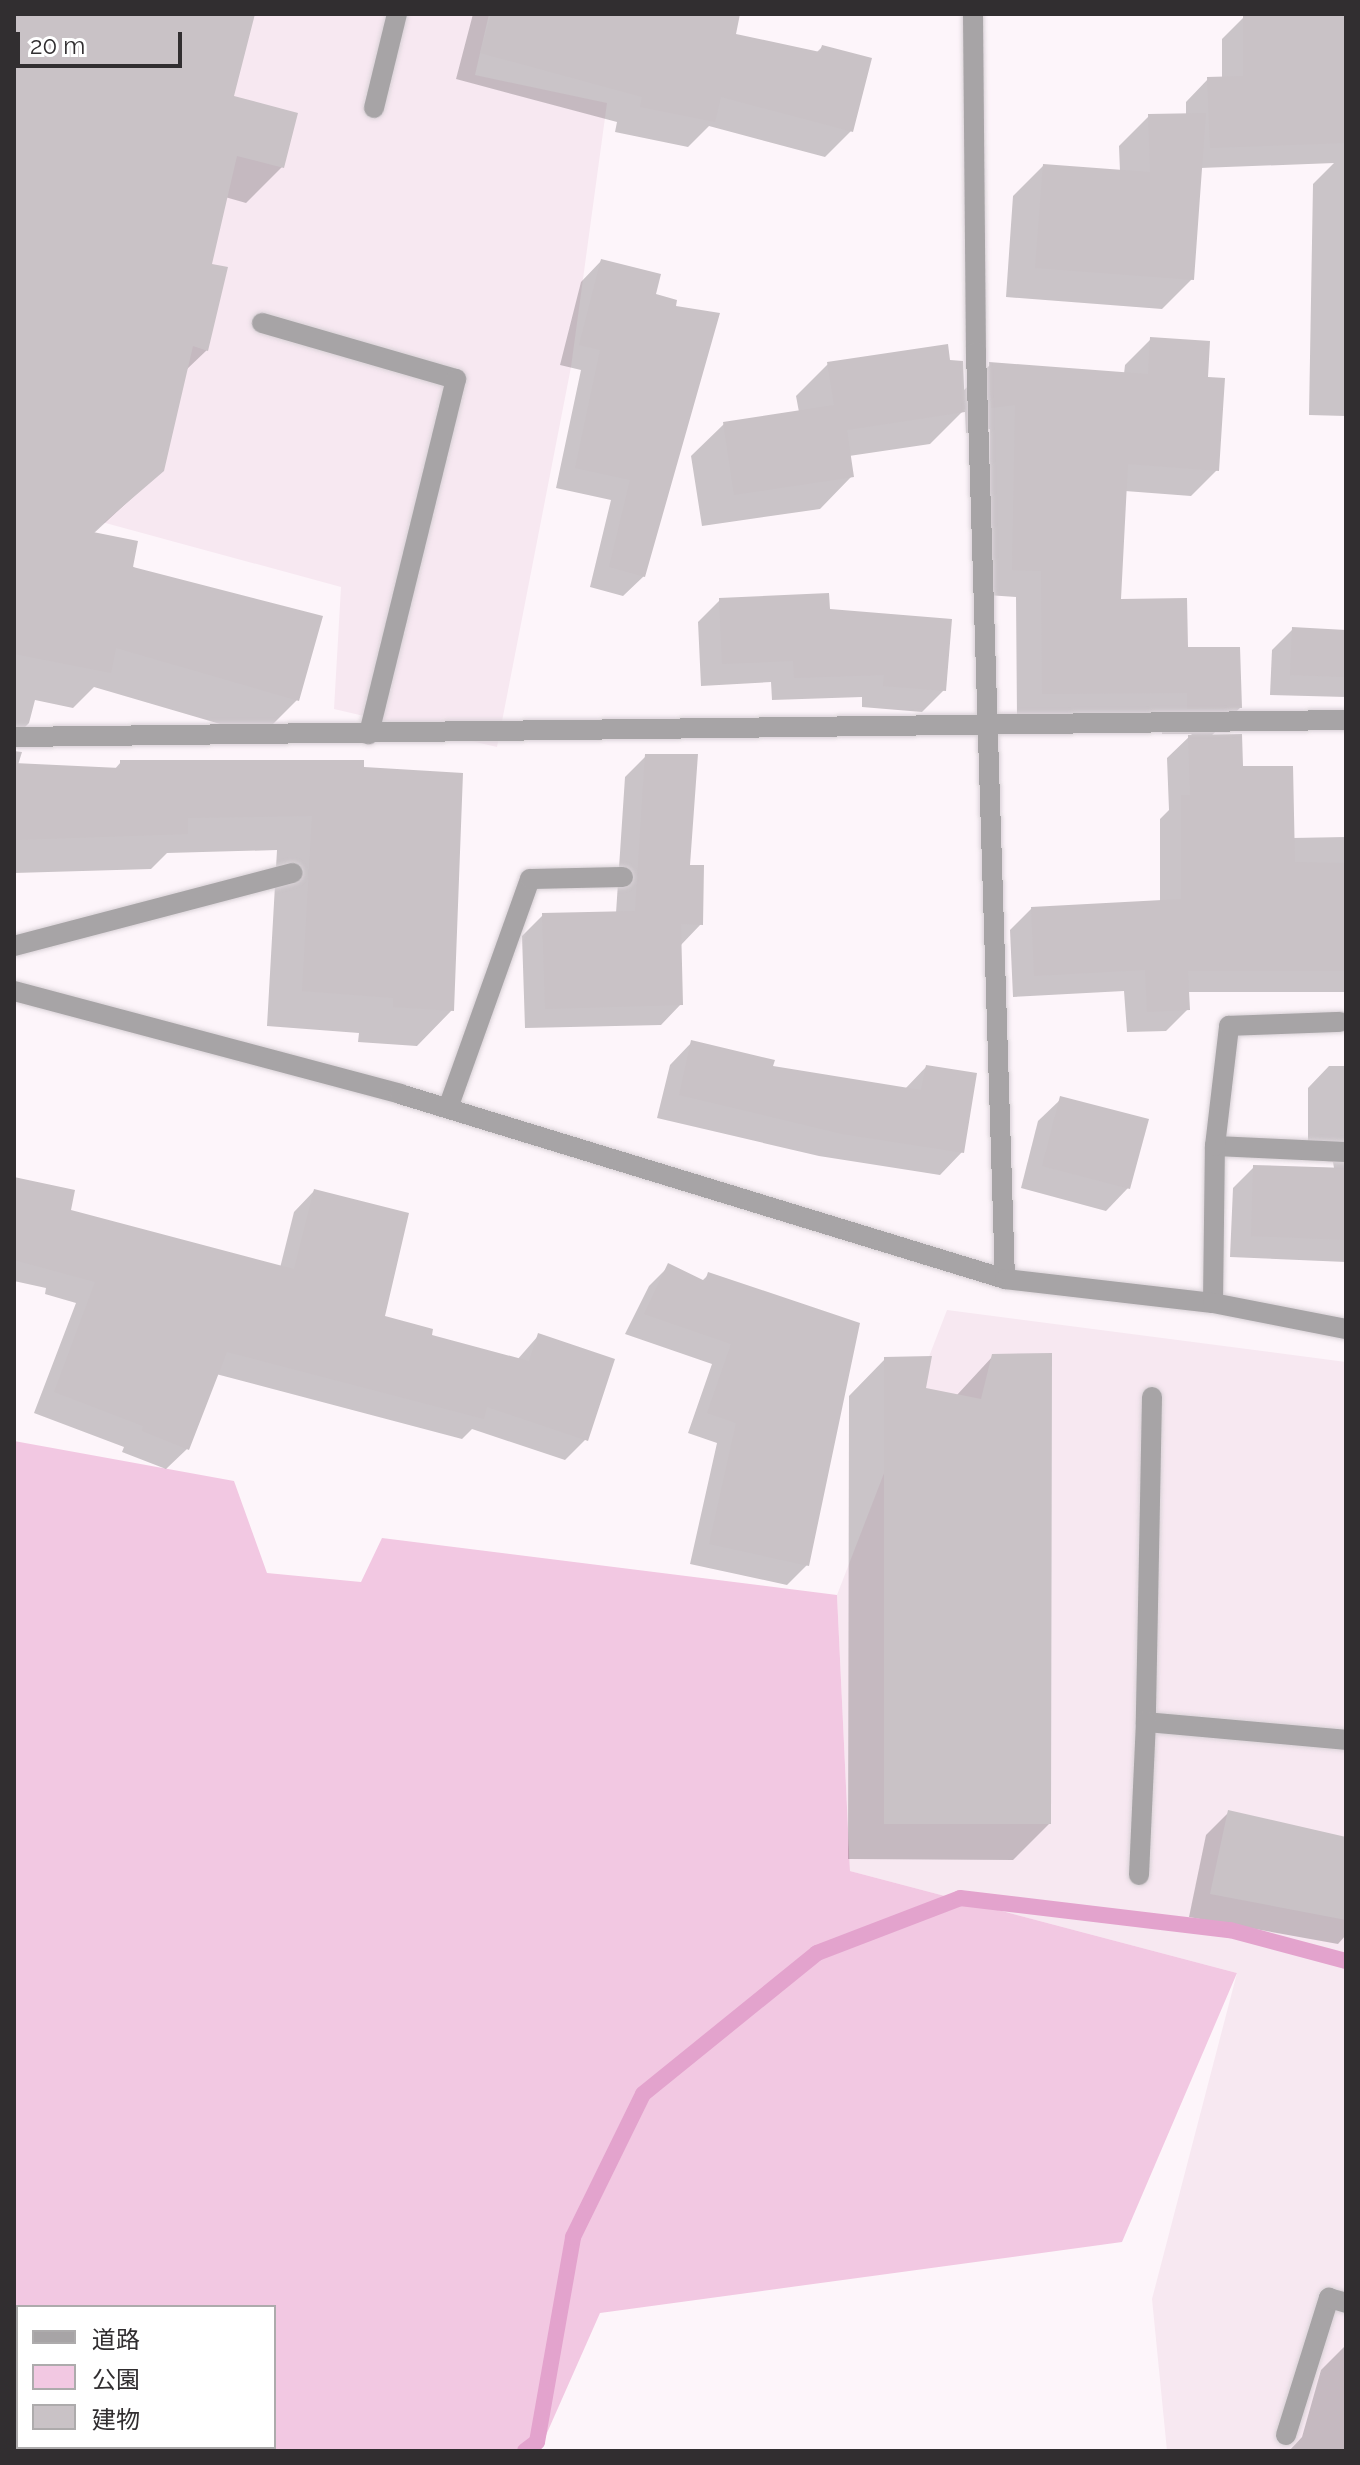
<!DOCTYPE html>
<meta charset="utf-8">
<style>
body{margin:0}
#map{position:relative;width:1360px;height:2465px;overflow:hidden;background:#fdf5fa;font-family:Raleway,"Noto Sans JP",sans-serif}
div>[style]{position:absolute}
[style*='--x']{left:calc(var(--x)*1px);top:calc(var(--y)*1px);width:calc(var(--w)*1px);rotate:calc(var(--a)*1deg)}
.built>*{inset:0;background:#f7e8f1}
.green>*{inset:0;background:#f2c8e2}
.shadow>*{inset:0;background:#0003}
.stream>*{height:16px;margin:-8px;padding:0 8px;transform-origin:8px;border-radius:8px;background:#e3a3cd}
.building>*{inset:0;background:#c9c2c6}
.roads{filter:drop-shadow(0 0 2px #d8d1d6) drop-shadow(0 0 2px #d8d1d6)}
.service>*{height:20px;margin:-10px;padding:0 10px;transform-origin:10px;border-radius:10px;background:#a7a4a6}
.minor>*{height:20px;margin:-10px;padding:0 10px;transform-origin:10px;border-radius:10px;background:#a7a4a6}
.tertiary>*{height:20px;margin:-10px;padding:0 10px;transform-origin:10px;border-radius:10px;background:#a7a4a6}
span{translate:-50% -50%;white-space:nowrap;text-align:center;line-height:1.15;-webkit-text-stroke:6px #fff;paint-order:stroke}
.frame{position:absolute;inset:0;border:16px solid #312e30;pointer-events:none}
.legend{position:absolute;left:16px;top:2305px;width:260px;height:144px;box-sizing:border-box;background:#fff;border:2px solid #adabac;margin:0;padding:10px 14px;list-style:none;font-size:24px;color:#312e30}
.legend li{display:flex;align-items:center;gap:16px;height:40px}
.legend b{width:40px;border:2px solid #adabac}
.scale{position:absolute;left:16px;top:32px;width:166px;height:36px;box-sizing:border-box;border:4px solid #312e30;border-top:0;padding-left:10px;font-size:24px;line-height:28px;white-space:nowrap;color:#312e30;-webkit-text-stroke:6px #fff;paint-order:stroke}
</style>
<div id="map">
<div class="built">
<i style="clip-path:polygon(14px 14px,489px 14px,475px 75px,607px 103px,571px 367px,497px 747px,334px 709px,341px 587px,76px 515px)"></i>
<i style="clip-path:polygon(947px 1310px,1346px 1362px,1346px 2451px,1167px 2451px,1152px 2299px,1237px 1973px,850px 1871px,837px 1595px)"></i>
</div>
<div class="green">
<i style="clip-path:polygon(evenodd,14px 1441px,234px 1481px,267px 1573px,361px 1582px,382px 1538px,837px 1595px,850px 1871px,1237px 1973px,1122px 2242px,600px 2313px,539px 2451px,14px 2451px,14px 1441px,18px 2307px,274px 2307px,274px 2447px,18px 2447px,18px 2307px)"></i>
</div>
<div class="shadow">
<i style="clip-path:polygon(14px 14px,253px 14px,231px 98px,282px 167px,246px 203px,225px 197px,210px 265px,207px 350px,185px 371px,162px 470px,93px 534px,297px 700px,261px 736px,94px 687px,73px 708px,35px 700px,29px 723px,14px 738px)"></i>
<i style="clip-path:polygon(473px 14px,738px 14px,734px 36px,816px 53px,822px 47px,851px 131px,825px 157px,709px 126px,688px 147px,615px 132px,617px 122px,456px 79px)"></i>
<i style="clip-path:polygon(1311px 14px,1346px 14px,1346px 416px,1309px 415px,1313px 184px,1334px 163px,1200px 168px,1192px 279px,1162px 309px,1006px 297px,1013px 196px,1043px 166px,1120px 172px,1119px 146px,1149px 116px,1186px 116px,1186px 102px,1208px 79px,1222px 79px,1222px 39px,1244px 17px)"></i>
<i style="clip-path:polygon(601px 261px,654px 296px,644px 576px,623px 596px,590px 587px,611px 500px,556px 488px,581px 370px,560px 365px,581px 282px)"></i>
<i style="clip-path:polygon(1151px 339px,1206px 379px,1217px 470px,1191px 496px,1125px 491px,1118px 601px,1186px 649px,1240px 708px,1210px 737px,1241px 768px,1292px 838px,1346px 837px,1346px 992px,1187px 992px,1188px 1009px,1166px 1031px,1127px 1032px,1124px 991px,1013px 997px,1010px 930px,1031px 909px,1160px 902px,1160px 819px,1169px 810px,1167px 758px,1192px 734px,1162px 734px,1162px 719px,1017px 719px,1016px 597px,987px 595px,990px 429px,966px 433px,965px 409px,930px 444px,849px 456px,852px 476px,820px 509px,702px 526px,691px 456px,724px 424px,799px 412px,796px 396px,828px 364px,948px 362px,962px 392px,990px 365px,1124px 374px,1125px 365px)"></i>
<i style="clip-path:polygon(720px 600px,828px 610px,944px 690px,922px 712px,862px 707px,862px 697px,772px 700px,771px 682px,701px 686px,698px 622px)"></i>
<i style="clip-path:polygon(1292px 630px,1346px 632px,1346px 697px,1270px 695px,1272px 650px)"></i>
<i style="clip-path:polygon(14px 751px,22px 752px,18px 765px,114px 770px,121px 762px,362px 762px,452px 1010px,417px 1046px,358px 1042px,359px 1033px,267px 1026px,277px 850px,167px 853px,151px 869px,14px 873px)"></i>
<i style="clip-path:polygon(646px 756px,688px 867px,701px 924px,680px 946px,681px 1004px,661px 1025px,525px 1028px,522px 936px,543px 915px,616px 913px,625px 777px)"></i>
<i style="clip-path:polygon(692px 1042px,771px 1068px,904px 1090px,926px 1067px,962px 1152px,940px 1175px,819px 1156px,657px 1118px,670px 1065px)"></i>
<i style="clip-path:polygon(1329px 1066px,1346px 1066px,1346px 1262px,1230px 1257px,1233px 1188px,1254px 1167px,1334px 1168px,1333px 1162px,1308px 1159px,1308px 1088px)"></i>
<i style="clip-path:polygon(1061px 1099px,1128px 1188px,1106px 1211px,1021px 1188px,1038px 1121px)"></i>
<i style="clip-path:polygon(14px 1178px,68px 1211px,280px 1268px,294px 1212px,314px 1191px,382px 1318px,429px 1337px,517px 1360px,538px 1336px,586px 1439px,565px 1460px,472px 1429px,462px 1439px,216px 1374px,187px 1449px,166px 1469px,122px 1452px,124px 1447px,34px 1413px,76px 1303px,45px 1294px,46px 1288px,14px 1281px)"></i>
<i style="clip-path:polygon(669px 1266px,701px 1282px,708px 1275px,807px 1565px,787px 1585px,690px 1564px,717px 1443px,688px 1433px,712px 1364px,625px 1334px,649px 1286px)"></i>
<i style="clip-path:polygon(993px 1356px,1049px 1824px,1013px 1860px,848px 1859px,849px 1396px,885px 1359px,924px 1389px,956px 1396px)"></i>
<i style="clip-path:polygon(1229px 1812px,1346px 1839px,1346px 1935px,1338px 1944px,1189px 1917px,1206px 1835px)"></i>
<i style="clip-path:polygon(1346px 2345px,1346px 2451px,1289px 2451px,1302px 2437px,1321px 2370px)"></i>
</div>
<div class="stream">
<i style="--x:525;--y:2451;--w:15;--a:-37"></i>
<i style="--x:537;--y:2442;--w:208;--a:-80"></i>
<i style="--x:573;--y:2237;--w:159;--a:-63.9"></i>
<i style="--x:643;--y:2094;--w:224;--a:-39"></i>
<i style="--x:817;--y:1953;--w:153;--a:-21"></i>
<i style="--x:960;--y:1898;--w:272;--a:6.8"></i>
<i style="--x:1230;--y:1930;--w:120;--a:15"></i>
</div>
<div class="building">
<i style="clip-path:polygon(14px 14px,255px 14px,234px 96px,298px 113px,284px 168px,237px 156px,212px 264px,228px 267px,208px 351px,193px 346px,164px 471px,93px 532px,138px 541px,133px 567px,323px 616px,299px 701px,116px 648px,111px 673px,14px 654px)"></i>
<i style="clip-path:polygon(491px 14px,740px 14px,736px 34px,820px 52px,822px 45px,872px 58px,853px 132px,721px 97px,715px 122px,640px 107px,642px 97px,480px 53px)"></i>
<i style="clip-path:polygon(1346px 14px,1346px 143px,1210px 148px,1207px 77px,1243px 76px,1243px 15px)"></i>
<i style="clip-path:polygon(1206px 113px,1194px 280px,1035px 268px,1043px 164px,1150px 172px,1148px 114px)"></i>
<i style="clip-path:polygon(601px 259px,661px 274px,656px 294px,677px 300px,676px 306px,720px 313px,645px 577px,609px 567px,630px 480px,575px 468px,600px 350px,579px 345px)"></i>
<i style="clip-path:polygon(1150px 337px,1210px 341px,1208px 377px,1225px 378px,1219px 471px,1128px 464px,1121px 599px,1187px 598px,1188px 647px,1240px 647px,1242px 708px,1187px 709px,1187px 693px,1042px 694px,1041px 571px,1012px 570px,1015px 405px,991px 408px,989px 362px,1148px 374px)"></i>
<i style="clip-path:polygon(948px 344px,950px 360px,963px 361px,965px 412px,847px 430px,854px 477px,734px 495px,723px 422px,834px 405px,827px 362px)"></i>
<i style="clip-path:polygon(829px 593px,830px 609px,952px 619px,946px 691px,883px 686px,884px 675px,794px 678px,793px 661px,722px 664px,719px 598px)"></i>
<i style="clip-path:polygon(1292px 627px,1346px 630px,1346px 677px,1290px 675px)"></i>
<i style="clip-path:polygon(1242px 734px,1243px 766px,1293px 766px,1295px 862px,1346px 863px,1346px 971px,1188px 971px,1190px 1010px,1147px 1012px,1145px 970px,1034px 976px,1031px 907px,1181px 899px,1181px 795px,1190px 795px,1188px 735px)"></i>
<i style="clip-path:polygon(645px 754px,698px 754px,690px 865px,704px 865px,703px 925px,681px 924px,683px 1005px,545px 1009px,542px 913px,635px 911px)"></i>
<i style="clip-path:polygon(120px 760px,364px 760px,364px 767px,463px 773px,454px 1011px,393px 1007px,393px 998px,302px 991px,312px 816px,188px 818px,188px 834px,14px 840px,14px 763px,120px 768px)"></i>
<i style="clip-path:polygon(691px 1040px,775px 1060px,773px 1066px,921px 1090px,926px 1065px,977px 1073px,964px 1153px,842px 1134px,679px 1095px)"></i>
<i style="clip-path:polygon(1060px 1096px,1149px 1119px,1130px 1189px,1042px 1166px)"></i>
<i style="clip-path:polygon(1253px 1165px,1346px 1168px,1346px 1240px,1251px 1236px)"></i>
<i style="clip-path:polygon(14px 1177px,75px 1190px,71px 1210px,294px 1269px,314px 1189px,409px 1213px,385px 1316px,433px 1329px,432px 1335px,529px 1361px,538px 1333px,615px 1359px,588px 1441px,487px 1407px,484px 1419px,227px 1352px,189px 1450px,142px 1431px,143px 1426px,54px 1392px,95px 1282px,14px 1260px)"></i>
<i style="clip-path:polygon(668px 1263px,705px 1281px,708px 1272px,860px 1323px,809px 1566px,709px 1544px,736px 1423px,707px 1413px,731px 1344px,644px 1314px)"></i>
<i style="clip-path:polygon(1052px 1353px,1051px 1824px,884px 1824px,884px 1357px,932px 1356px,926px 1388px,981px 1399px,992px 1354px)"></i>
<i style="clip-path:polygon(1228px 1810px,1346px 1837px,1346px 1920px,1210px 1894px)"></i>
</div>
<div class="roads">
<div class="service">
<i style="--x:374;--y:108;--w:97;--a:-76.3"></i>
<i style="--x:262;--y:323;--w:202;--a:16.1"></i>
<i style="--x:456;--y:379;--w:366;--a:103.8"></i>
<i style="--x:14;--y:946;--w:288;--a:-14.7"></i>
<i style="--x:448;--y:1108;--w:243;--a:-70.3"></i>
<i style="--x:530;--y:879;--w:93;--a:-1.2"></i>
<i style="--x:1152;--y:1397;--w:325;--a:91.1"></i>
<i style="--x:1146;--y:1722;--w:201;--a:5.1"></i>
<i style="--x:1139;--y:1875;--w:153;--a:-87.4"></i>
<i style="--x:1286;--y:2435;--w:144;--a:-72.6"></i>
<i style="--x:1329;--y:2298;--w:18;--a:16"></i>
</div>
<div class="minor">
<i style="--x:973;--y:14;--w:338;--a:89.5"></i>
<i style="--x:976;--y:352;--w:927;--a:88.21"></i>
<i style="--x:14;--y:737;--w:1332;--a:-0.73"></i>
<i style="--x:1215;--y:1146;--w:131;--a:2.6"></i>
<i style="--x:1213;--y:1303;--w:157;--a:-89.3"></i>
<i style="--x:1215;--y:1146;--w:121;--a:-83.3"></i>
<i style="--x:1229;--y:1026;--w:111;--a:-2.1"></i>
</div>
<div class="tertiary">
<i style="--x:14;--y:991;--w:400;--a:14.9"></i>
<i style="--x:400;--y:1094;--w:633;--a:17"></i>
<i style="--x:1005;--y:1279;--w:209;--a:6.6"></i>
<i style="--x:1213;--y:1303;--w:136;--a:11.1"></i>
</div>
</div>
<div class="frame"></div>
<ul class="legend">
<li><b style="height:10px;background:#a7a4a6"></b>道路</li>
<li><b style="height:22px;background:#f2c8e2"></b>公園</li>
<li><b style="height:22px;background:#c9c2c6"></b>建物</li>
</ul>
<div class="scale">20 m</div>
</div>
